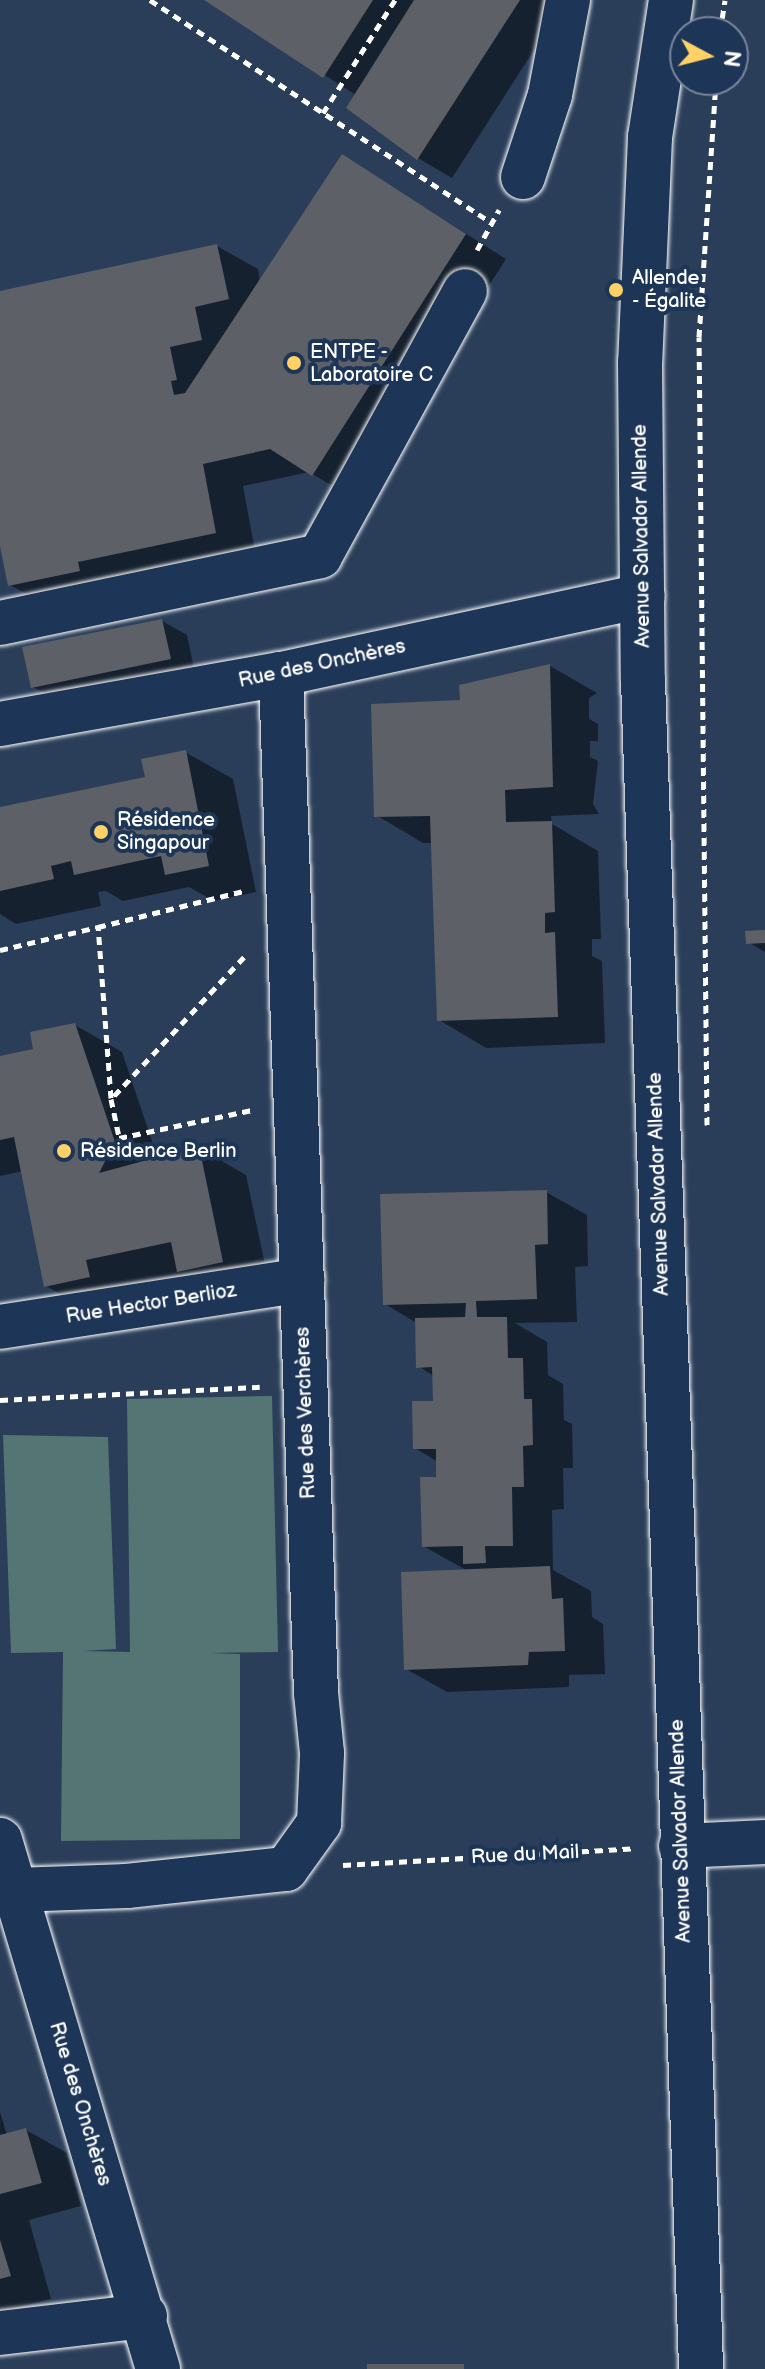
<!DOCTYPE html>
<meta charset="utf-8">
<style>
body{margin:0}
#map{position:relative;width:765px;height:2369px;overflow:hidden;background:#2a3e5a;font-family:"Balsamiq Sans",sans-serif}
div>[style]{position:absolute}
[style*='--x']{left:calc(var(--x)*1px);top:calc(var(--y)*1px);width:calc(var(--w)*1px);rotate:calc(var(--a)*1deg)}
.green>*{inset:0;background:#557575}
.shadow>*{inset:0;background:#0007}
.building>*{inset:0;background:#5d6067}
.path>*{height:5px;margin-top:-2.5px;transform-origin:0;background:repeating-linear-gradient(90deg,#fff 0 8px,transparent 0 14px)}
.roads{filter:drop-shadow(0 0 2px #fff) drop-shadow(0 0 2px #fff)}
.minor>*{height:44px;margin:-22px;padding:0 22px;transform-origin:22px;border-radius:22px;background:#1d3557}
.major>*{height:44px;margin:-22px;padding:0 22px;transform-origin:22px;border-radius:22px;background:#1d3557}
.dots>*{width:22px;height:22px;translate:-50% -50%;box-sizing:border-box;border:4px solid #1d3557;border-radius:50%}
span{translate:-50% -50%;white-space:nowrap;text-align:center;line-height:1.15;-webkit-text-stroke:8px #1d3557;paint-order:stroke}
.poi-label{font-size:20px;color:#fff}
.left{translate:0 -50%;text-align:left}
.street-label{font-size:20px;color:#fff}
.north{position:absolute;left:669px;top:16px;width:80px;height:80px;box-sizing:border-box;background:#1d3557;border:2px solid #77869a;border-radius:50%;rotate:97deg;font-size:22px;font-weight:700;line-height:32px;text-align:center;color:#fff}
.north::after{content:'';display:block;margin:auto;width:28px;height:36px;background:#ffd166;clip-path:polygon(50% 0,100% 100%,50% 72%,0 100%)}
</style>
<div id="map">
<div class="green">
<i style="clip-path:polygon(272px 1396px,278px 1652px,208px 1653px,240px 1654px,240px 1839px,61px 1841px,63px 1652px,11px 1653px,3px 1435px,108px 1437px,116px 1649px,83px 1651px,130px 1652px,127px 1399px)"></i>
</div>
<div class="shadow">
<i style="clip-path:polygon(207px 0,566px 0,452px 178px,418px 158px,356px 95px)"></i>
<i style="clip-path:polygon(343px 156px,506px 259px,353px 498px,309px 472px,243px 486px,256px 556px,51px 608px,10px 585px,0 536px,0 293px,217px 246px,258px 269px,260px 282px)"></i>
<i style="clip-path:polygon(162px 621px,187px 635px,195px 673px,58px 701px,33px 687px)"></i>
<i style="clip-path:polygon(550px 666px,597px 693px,589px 698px,589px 719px,598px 724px,598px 741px,590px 741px,590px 757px,598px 761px,593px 804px,599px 814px,551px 816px,552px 824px,598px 851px,601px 939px,592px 939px,592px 956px,602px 961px,605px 1043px,486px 1048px,439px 1020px,433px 843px,423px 843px,376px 815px)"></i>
<i style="clip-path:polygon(185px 752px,233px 779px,256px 892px,214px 901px,189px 887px,123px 901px,106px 891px,98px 892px,101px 906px,16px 924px,0 914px,0 809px,147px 779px)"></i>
<i style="clip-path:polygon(765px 932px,765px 952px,748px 942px)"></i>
<i style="clip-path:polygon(75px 1025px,122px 1052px,158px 1159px,199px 1148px,246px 1175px,270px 1288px,227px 1298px,188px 1275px,132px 1287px,93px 1313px,46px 1286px,23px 1171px,0 1176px,0 1058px,36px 1051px)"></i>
<i style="clip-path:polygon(546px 1192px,587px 1215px,588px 1266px,575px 1267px,577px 1322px,515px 1323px,547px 1342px,548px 1375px,563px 1384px,564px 1420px,572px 1424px,573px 1468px,563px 1468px,564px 1509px,552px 1510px,553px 1570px,591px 1591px,592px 1617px,603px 1624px,605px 1674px,569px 1675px,569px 1687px,447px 1692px,406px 1669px,468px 1571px,423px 1546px,438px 1462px,415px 1448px,435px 1403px,434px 1376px,418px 1366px,415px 1322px,385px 1304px)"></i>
<i style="clip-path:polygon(0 2112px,7px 2135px,26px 2130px,67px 2153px,81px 2206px,29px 2220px,51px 2299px,0 2312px)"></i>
</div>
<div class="building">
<i style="clip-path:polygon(204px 0,373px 0,323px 78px)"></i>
<i style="clip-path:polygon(414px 0,520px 0,417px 160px,346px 108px)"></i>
<i style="clip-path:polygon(342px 154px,466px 234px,312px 476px,270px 449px,203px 464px,216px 533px,78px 562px,80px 571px,8px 586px,0 546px,0 291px,217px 244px,229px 299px,195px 307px,202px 340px,170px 347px,177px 380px,171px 381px,174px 395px,185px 393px)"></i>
<i style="clip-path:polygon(162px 619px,171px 659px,31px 688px,22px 647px)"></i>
<i style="clip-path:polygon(550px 664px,553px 787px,505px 790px,506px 822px,552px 821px,555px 912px,545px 913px,545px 933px,555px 932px,558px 1017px,437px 1021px,430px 816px,374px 817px,371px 704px,460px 700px,459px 685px)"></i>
<i style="clip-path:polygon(186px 750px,209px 866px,165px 875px,161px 856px,74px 875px,71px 861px,51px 866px,54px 879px,0 891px,0 807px,145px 777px,141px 759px)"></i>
<i style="clip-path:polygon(765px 930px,765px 943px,746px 944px,745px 931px)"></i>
<i style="clip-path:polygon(75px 1023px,115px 1142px,99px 1173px,199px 1146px,223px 1262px,177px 1272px,171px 1242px,86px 1260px,90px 1277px,44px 1287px,14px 1137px,0 1140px,0 1056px,33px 1049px,30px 1032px)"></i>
<i style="clip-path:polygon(547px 1190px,548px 1244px,535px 1245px,537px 1299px,476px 1301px,477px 1317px,507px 1317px,508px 1358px,523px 1358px,524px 1399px,532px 1399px,533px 1445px,523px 1446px,524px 1487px,512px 1487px,513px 1546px,485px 1546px,486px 1563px,463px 1564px,463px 1546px,422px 1547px,420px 1477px,436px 1477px,436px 1449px,413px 1449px,412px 1401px,433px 1401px,432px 1367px,416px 1368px,415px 1318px,465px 1317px,466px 1303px,383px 1305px,380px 1194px)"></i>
<i style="clip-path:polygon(550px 1566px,552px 1599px,563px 1598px,565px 1651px,529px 1652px,528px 1665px,404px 1670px,401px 1572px)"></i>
<i style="clip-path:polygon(26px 2128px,42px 2183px,0 2194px,0 2135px)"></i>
<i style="clip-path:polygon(0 2240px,11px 2276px,0 2279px)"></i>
<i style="clip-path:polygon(367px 2364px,464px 2364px,464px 2369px,367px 2369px)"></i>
</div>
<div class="path">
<i style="--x:150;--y:0;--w:407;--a:33.1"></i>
<i style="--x:720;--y:32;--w:32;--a:-81"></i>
<i style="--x:323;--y:113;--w:134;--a:-57.5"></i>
<i style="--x:477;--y:250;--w:46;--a:-61.2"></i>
<i style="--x:0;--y:950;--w:101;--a:-13.2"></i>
<i style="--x:244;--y:957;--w:195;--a:133.1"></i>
<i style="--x:111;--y:1099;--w:40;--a:78"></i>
<i style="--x:119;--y:1138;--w:136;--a:-11.9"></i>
<i style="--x:111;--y:1098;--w:171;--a:-94.3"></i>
<i style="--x:98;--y:927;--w:149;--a:-13.9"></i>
<i style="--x:707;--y:1125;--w:788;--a:-90.58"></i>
<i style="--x:699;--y:337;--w:258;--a:-86.2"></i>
<i style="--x:0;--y:1400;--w:260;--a:-2.9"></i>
<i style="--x:343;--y:1865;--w:293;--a:-3.3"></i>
</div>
<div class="roads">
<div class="minor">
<i style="--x:523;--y:177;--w:86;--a:-71.8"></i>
<i style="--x:550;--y:95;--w:97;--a:-79.3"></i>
<i style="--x:0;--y:623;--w:327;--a:-11.8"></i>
<i style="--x:320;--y:556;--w:302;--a:-61.3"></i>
<i style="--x:0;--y:724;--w:285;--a:-10.1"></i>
<i style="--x:281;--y:674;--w:370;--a:-12.2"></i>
<i style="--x:0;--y:1327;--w:306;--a:-8.8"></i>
<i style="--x:0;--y:1840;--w:552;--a:73.37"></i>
<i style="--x:681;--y:1846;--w:84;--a:-2.7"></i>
<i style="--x:15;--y:1890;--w:112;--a:-2"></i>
<i style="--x:127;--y:1886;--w:160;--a:-6.1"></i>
<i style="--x:286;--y:1869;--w:57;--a:-54.3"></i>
<i style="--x:319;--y:1823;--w:70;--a:-87.5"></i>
<i style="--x:322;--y:1753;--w:60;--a:-95.7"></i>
<i style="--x:316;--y:1693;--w:1020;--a:-91.97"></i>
<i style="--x:0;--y:2333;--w:146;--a:-6.7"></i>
</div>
<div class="major">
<i style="--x:671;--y:0;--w:139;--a:98.7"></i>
<i style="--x:650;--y:137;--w:225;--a:92.5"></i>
<i style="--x:640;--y:362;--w:318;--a:89.5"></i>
<i style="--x:643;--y:680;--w:1690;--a:88.03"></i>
</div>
</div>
<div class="dots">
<i style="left:616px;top:290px;background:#ffd166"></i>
<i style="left:294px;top:363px;background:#ffd166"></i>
<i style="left:101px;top:832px;background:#ffd166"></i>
<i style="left:64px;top:1151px;background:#ffd166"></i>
</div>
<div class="poi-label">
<span class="left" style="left:632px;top:290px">Allende<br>- Égalite</span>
<span class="left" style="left:310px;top:364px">ENTPE -<br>Laboratoire C</span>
<span class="left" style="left:117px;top:832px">Résidence<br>Singapour</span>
<span class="left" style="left:80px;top:1151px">Résidence Berlin</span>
</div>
<div class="street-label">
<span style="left:642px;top:536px;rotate:-91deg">Avenue Salvador Allende</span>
<span style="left:322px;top:664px;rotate:-12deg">Rue des Onchères</span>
<span style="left:659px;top:1184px;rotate:-92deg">Avenue Salvador Allende</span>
<span style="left:151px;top:1304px;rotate:-9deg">Rue Hector Berlioz</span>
<span style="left:306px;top:1413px;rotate:-92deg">Rue des Verchères</span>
<span style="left:681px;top:1831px;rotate:-92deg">Avenue Salvador Allende</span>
<span style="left:525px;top:1855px;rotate:-3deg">Rue du Mail</span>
<span style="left:80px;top:2104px;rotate:73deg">Rue des Onchères</span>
</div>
<div class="north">N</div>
</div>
